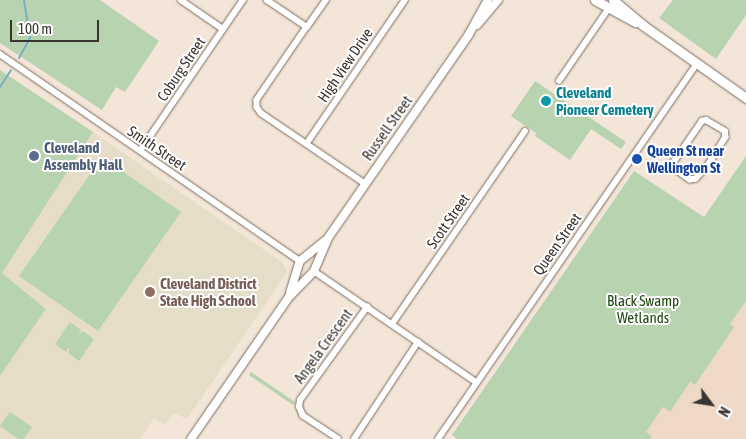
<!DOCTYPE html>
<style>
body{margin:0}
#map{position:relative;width:746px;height:439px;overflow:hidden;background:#f3e5d7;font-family:"Asap Condensed",sans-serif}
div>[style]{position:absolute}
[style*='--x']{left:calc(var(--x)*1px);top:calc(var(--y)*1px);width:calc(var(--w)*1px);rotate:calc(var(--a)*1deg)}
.built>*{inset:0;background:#edd9c6}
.education>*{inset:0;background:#e6ddc8}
.green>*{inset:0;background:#b8d3b0}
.stream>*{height:2px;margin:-1px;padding:0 1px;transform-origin:1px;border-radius:1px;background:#76afbf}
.roads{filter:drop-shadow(0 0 1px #7a6e62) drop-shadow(0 0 1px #7a6e62)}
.street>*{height:5.5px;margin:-2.75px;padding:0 2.75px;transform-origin:2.75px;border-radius:2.75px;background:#fff}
.secondary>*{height:8px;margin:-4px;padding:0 4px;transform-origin:4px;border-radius:4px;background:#fff}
.primary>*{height:9px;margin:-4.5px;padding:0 4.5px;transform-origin:4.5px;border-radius:4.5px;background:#fff}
.dots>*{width:14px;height:14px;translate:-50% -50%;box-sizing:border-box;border:2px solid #fff;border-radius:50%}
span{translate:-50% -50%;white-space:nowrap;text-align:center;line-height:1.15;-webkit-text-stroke:4px #fff;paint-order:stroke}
.street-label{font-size:15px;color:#3a3530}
.culture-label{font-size:15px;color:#0d838f;font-weight:700}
.left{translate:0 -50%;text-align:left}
.service-label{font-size:15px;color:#4e5e75;font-weight:700}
.transit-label{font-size:15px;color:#164399;font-weight:700}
.education-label{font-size:15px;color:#785e54;font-weight:700}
.park-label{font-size:15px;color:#1f4813}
.north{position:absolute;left:686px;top:379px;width:50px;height:50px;-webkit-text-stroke:4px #fff;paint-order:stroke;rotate:121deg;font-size:14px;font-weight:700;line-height:20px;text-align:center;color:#3a3530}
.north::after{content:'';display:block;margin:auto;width:18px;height:22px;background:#3a3530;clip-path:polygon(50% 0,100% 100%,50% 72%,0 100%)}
.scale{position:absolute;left:10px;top:20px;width:89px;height:22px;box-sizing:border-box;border:2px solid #3a3530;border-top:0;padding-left:6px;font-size:15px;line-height:18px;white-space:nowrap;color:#3a3530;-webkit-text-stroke:4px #fff;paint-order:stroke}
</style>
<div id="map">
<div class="built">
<i style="clip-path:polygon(746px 301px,746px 439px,650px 439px,652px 436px,646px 432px,663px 407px,670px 412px,690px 382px,695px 384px,734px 327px,730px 324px)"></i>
</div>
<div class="education">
<i style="clip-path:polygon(93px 132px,283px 263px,287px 272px,187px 419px,174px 413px,165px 425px,154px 418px,140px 439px,0 439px,0 376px,46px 309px,2px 273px)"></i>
</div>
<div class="green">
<i style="clip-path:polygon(0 0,100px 0,159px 41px,125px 92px,116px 87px,102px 110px,0 43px)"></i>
<i style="clip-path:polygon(673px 0,746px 0,746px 15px,716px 59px,659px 18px)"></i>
<i style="clip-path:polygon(0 70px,93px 132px,2px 273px,46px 309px,0 376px)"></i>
<i style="clip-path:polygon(535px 81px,626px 142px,621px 149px,591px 129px,570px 160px,535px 136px,536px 133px,511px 116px)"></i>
<i style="clip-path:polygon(746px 156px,746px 301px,730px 324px,734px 327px,695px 385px,690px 382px,670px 412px,663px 407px,646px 432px,652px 436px,650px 439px,457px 439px,452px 435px,634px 171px,704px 217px)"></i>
<i style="clip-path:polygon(102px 157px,181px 212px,98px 331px,19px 276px)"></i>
<i style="clip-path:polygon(70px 322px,81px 330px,79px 334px,83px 331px,94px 339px,79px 361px,68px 353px,70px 349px,68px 348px,66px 352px,55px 344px)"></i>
<i style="clip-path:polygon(251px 372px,295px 402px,293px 405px,249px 375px)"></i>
<i style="clip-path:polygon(10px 412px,32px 427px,24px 439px,18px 439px,0 426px)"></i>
</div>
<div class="stream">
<i style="--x:19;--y:58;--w:23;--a:-61"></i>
<i style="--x:30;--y:38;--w:38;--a:-99"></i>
<i style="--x:0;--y:87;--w:20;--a:-57"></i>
</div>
<div class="roads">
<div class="street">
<i style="--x:181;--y:0;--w:51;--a:34.6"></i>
<i style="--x:267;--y:0;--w:48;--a:34"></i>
<i style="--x:307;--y:27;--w:88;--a:124.4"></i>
<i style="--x:257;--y:100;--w:7;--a:90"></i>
<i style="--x:257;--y:107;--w:7;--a:56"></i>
<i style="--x:261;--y:113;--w:127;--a:34.1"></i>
<i style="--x:307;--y:27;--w:33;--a:-55"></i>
<i style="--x:0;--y:54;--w:364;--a:34.6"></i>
<i style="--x:559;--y:81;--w:88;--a:-55.6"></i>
<i style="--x:706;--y:120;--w:22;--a:30"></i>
<i style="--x:725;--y:131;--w:6;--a:81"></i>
<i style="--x:726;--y:137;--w:34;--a:122"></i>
<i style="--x:708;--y:166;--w:18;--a:133"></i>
<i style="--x:696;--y:179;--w:6;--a:171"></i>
<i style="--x:690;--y:180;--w:19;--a:-145"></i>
<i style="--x:674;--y:169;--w:6;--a:-99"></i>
<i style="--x:673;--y:163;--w:51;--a:-55.4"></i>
<i style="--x:702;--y:121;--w:4;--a:-14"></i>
<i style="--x:307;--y:143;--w:173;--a:-55.6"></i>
<i style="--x:140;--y:151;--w:183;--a:-55.7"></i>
<i style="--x:314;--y:271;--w:196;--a:34.4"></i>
<i style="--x:392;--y:324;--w:234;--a:-55.4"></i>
<i style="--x:338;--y:439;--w:42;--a:-146.7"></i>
<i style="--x:303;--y:416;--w:10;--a:-114"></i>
<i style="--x:299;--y:407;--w:7;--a:-82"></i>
<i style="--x:300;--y:400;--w:115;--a:-54.2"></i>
<i style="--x:354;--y:439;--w:116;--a:-56.6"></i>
<i style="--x:438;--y:439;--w:456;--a:-55.4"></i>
</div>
<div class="secondary">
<i style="--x:477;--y:25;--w:33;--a:-50"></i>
<i style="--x:290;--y:293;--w:34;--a:-73"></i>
<i style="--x:300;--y:261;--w:32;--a:-39"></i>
<i style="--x:191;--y:439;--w:173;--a:-55.4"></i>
<i style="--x:289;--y:297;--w:36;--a:-46"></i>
<i style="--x:314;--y:271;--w:36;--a:-67"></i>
<i style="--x:328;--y:238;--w:248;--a:-55.3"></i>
<i style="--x:469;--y:34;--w:39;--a:-61"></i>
</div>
<div class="primary">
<i style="--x:595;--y:0;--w:46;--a:28.8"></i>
<i style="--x:613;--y:0;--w:40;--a:40"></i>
<i style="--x:644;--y:26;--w:125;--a:35.2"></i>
</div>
</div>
<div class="dots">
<i style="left:546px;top:101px;background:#0f9aa8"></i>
<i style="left:34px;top:156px;background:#5c6f8a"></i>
<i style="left:637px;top:159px;background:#1a4fb4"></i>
<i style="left:150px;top:292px;background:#8d6e63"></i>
</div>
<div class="street-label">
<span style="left:345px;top:65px;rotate:-56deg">High View Drive</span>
<span style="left:181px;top:69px;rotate:-56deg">Coburg Street</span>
<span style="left:387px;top:128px;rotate:-55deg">Russell Street</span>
<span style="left:157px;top:148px;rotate:34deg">Smith Street</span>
<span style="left:448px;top:221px;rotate:-55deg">Scott Street</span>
<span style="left:557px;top:244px;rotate:-55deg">Queen Street</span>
<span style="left:323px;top:346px;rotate:-54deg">Angela Crescent</span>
</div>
<div class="culture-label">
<span class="left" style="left:556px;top:101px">Cleveland<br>Pioneer Cemetery</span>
</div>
<div class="service-label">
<span class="left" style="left:44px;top:156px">Cleveland<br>Assembly Hall</span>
</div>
<div class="transit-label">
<span class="left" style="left:647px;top:159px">Queen St near<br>Wellington St</span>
</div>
<div class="education-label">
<span class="left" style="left:160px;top:292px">Cleveland District<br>State High School</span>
</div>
<div class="park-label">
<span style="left:643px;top:309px">Black Swamp<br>Wetlands</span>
</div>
<div class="north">N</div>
<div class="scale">100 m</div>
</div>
